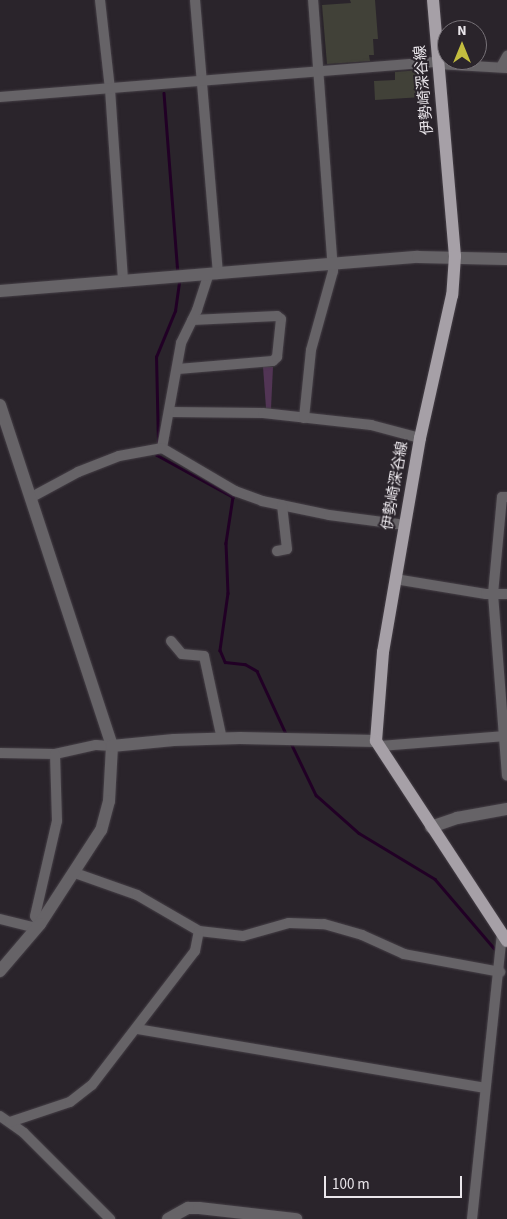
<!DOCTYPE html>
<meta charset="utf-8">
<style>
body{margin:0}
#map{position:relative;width:507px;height:1219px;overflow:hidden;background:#2a242b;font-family:"Source Sans 3","Noto Sans JP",sans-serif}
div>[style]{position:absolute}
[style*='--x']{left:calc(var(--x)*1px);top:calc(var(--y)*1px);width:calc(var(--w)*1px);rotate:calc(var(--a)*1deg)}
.green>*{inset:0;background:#523555}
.stream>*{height:2.5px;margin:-1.25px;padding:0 1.25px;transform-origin:1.25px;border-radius:1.25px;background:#210025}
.building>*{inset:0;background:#414138}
.roads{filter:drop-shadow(0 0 1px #453f46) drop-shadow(0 0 1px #453f46)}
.minor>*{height:10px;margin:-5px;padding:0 5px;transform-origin:5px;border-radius:5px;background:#666367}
.tertiary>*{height:12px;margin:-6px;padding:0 6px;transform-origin:6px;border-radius:6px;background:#666367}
.primary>*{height:12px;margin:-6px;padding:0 6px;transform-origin:6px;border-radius:6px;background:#a6a0a7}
span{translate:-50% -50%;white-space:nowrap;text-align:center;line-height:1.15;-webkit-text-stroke:4px #2a242b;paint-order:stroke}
.street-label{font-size:15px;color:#eae6eb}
.north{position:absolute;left:437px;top:20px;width:50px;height:50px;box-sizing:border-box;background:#2a242b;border:1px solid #777278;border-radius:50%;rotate:0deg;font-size:14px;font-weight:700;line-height:20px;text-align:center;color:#eae6eb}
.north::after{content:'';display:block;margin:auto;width:18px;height:22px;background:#c3bd3f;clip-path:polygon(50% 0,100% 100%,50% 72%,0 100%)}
.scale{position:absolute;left:324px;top:1176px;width:138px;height:22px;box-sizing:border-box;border:2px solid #eae6eb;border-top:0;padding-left:6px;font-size:15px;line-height:18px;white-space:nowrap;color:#eae6eb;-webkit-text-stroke:4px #2a242b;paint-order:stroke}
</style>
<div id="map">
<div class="green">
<i style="clip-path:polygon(263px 367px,273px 367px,271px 409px,266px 408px)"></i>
</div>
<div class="stream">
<i style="--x:164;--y:93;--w:182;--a:85.6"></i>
<i style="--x:158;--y:444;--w:87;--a:-91.3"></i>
<i style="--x:156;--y:357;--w:50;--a:-67.6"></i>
<i style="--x:175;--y:311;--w:29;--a:-82"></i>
<i style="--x:157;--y:452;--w:3;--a:90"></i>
<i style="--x:157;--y:455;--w:87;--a:28.9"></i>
<i style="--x:233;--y:497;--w:47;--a:98.7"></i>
<i style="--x:226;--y:543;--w:50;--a:87.7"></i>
<i style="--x:228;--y:593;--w:58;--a:98"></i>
<i style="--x:220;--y:650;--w:13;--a:67"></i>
<i style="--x:225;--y:662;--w:20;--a:6"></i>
<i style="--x:245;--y:664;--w:14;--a:30"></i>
<i style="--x:257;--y:671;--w:72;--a:65.2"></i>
<i style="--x:291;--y:743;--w:58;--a:64.3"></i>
<i style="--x:316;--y:795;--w:57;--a:41.5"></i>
<i style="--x:359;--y:833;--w:89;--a:31.2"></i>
<i style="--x:435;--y:879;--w:91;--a:49.5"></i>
</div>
<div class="building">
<i style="clip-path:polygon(350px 0,375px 0,378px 39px,373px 39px,374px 55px,369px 55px,370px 61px,327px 64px,322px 5px,351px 3px)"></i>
<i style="clip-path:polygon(420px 70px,422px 97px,375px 100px,374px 81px,395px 80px,395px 72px)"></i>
</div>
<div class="roads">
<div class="minor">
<i style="--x:100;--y:0;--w:90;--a:83.6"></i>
<i style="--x:110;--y:89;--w:193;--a:86.1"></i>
<i style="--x:195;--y:0;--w:275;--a:85.2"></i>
<i style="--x:438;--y:64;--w:69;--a:3.3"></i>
<i style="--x:501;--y:67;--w:13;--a:-61"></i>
<i style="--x:0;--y:97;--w:439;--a:-4.6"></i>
<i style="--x:178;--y:369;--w:95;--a:-4.8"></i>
<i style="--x:273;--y:361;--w:6;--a:-45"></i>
<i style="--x:277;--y:357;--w:38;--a:-84"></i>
<i style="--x:281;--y:319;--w:5;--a:-143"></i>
<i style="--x:277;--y:316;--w:85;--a:177.3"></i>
<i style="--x:171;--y:412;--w:92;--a:0.6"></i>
<i style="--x:263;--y:413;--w:109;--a:6.3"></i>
<i style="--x:371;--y:425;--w:51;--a:14.9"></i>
<i style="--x:304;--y:418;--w:68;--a:-84.1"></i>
<i style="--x:311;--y:350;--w:82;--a:-74.4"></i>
<i style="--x:333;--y:271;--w:272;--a:-94.2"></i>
<i style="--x:162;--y:448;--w:107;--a:-79.7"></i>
<i style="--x:181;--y:343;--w:37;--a:-64"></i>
<i style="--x:197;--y:310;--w:36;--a:-72"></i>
<i style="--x:507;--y:497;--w:5;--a:180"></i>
<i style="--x:502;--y:497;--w:97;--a:95.3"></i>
<i style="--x:493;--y:594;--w:182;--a:85.6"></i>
<i style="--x:30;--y:498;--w:55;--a:-28.4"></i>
<i style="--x:78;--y:472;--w:44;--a:-21.3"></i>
<i style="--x:119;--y:456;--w:44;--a:-10.5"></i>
<i style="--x:162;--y:448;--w:85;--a:30.5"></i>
<i style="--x:235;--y:491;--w:29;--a:20"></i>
<i style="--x:262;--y:501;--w:68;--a:11.8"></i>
<i style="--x:329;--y:515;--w:77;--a:7.5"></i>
<i style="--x:277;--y:551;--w:10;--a:-11"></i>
<i style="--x:287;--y:549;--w:44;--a:-96.5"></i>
<i style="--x:395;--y:579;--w:92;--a:9.4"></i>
<i style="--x:486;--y:594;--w:21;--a:0"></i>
<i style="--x:171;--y:641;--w:17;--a:50"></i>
<i style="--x:182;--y:654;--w:22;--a:5"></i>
<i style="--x:204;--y:656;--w:85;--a:77.8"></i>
<i style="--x:379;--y:746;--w:128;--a:-4.5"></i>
<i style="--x:0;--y:753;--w:55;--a:1"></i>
<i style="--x:55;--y:754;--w:42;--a:-12.4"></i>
<i style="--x:96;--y:745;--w:16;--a:4"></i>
<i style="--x:75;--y:873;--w:66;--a:19.5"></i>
<i style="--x:137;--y:895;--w:72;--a:30.1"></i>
<i style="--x:199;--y:931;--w:44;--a:6.5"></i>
<i style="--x:243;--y:936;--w:48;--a:-15.8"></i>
<i style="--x:289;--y:923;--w:35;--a:2"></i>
<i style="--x:324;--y:924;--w:40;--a:16"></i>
<i style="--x:362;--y:935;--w:46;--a:24.3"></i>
<i style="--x:404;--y:954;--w:98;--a:10.6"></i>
<i style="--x:0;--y:919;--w:38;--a:14"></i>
<i style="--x:40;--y:924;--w:9;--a:-122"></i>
<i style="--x:35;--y:916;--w:98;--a:-77"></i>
<i style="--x:57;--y:821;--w:67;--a:-91.7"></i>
<i style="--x:137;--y:1029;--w:353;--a:9.6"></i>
<i style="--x:0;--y:1116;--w:29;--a:35"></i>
<i style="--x:24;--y:1133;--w:122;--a:45"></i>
<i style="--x:10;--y:1122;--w:63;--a:-18.4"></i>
<i style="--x:70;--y:1102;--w:28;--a:-38"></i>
<i style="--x:92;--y:1085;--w:169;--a:-52.5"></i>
<i style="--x:195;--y:951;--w:20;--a:-79"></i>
<i style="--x:472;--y:1219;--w:287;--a:-84"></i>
</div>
<div class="tertiary">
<i style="--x:0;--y:291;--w:419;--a:-4.7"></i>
<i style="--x:418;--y:257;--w:89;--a:1.3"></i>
<i style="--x:0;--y:405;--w:359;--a:71.8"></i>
<i style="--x:112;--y:746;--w:55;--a:93.1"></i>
<i style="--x:109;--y:801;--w:30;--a:105"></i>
<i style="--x:101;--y:830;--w:112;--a:123"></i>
<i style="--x:40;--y:924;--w:62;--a:130.4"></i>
<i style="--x:112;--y:746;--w:62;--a:-5.5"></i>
<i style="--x:174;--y:740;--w:66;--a:-1.7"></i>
<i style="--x:240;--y:738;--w:136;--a:1.3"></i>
<i style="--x:431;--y:827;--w:28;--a:-19"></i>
<i style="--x:457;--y:818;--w:51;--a:-10.2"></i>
<i style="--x:168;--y:1219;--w:23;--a:-29"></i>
<i style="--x:188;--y:1208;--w:11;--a:0"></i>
<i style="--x:199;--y:1208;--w:98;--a:6.5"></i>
</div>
<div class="primary">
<i style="--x:433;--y:0;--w:257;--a:85.1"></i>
<i style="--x:455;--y:256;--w:39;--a:94"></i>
<i style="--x:452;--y:295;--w:147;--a:102.6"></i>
<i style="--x:420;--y:438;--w:217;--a:99.8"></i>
<i style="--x:383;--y:652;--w:89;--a:94.5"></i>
<i style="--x:376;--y:741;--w:239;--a:56.8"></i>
</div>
</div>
<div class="street-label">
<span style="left:424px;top:90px;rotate:-95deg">伊勢崎深谷線</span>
<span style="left:395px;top:486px;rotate:-80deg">伊勢崎深谷線</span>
</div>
<div class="north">N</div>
<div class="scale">100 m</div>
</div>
